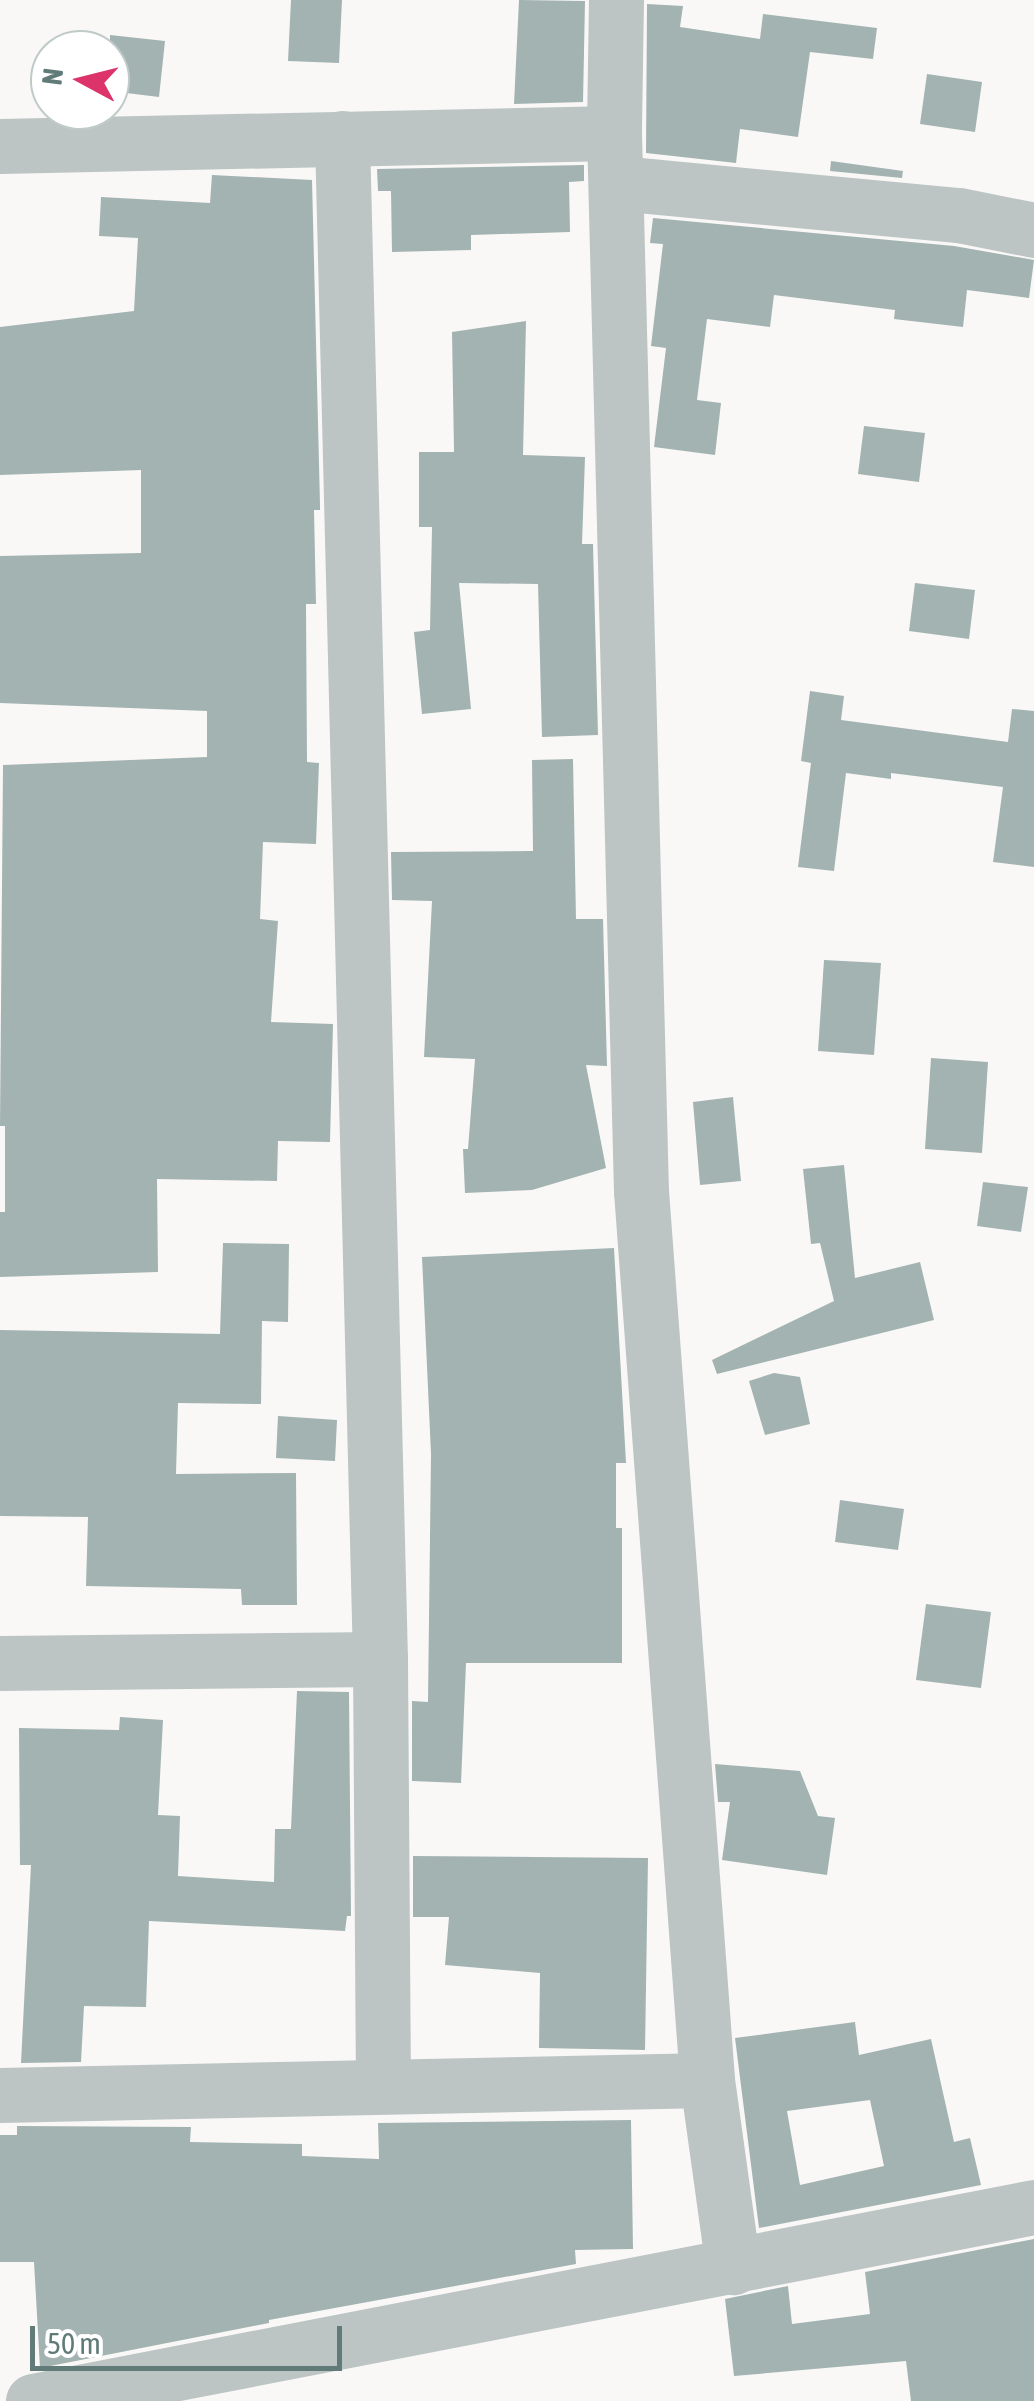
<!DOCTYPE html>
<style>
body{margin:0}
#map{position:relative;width:1034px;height:2401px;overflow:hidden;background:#f9f8f7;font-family:"Asap Condensed",sans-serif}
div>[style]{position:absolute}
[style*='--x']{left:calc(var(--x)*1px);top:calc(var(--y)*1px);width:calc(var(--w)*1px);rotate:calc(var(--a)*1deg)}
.building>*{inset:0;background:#a3b3b1}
.minor>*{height:55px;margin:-27.5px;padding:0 27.5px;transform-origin:27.5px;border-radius:27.5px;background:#bcc5c4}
span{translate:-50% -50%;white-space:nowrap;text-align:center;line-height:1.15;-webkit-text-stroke:10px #fff;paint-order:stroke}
.north{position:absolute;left:30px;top:30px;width:100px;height:100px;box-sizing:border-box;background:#fff;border:2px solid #c0cac9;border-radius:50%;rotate:277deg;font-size:28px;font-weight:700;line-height:40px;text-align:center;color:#617b78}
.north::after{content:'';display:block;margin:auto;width:35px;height:45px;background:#dc346a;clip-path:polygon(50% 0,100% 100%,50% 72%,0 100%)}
.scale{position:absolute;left:30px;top:2326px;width:312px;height:45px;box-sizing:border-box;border:5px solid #617b78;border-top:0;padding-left:12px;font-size:30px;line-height:35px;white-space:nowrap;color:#617b78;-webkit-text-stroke:8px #fff;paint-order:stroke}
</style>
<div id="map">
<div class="building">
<i style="clip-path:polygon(291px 0,342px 0,339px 63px,288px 61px)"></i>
<i style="clip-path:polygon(519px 0,585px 1px,583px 102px,514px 104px)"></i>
<i style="clip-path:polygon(647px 4px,683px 6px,680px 27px,760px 39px,763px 14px,877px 28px,873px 59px,810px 52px,798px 137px,740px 129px,736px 163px,646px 153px)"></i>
<i style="clip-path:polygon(110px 35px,165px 41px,159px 97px,110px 91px)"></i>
<i style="clip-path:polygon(927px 74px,982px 82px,975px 132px,920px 124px)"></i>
<i style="clip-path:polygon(831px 161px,903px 171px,902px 178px,830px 171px)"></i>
<i style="clip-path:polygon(584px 165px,584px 181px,569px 182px,570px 232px,471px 235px,471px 250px,392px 252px,391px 191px,378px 191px,377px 169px)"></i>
<i style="clip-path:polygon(212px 175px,312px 180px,320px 504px,320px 510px,314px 510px,316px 604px,306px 604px,307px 762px,319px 763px,316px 844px,263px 842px,260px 919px,278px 921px,271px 1022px,333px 1024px,330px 1142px,278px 1141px,277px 1181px,157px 1179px,158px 1272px,0 1277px,0 1212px,5px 1212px,5px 1126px,0 1126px,3px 765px,207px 757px,207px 711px,0 703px,0 556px,141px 553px,141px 470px,0 475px,0 327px,134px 311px,138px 238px,99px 236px,101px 197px,210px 203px)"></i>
<i style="clip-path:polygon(653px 218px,954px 246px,1034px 260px,1029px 298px,967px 290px,963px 327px,894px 319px,895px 310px,774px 295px,770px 327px,707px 319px,697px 400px,721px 403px,715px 455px,654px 447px,666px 348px,651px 346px,663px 244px,650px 243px)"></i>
<i style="clip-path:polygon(526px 321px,523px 455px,585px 457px,582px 544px,593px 544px,598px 735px,542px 737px,538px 584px,459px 583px,471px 709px,422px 714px,414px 632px,430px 630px,432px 527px,419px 527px,419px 452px,454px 452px,452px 332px)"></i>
<i style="clip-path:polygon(864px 426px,925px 433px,919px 482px,858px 474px)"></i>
<i style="clip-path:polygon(915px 583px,975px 590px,969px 639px,909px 631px)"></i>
<i style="clip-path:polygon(810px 691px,844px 696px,841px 720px,1008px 742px,1012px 709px,1034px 711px,1034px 867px,993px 862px,1003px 787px,891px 773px,891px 779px,846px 773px,834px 871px,798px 867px,811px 763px,801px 761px)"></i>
<i style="clip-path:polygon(573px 759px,576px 919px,603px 919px,607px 1066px,586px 1065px,606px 1168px,532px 1190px,465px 1193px,463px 1149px,468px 1149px,475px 1059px,424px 1057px,432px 901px,392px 900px,391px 852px,533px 851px,532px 760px)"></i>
<i style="clip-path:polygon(824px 960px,881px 963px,874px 1055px,818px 1051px)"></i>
<i style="clip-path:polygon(931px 1058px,988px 1062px,982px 1153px,925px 1149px)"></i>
<i style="clip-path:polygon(733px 1097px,741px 1181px,700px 1185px,693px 1102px)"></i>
<i style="clip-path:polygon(844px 1165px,855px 1278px,920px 1262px,934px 1320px,717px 1374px,712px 1360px,834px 1301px,820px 1243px,811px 1244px,803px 1169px)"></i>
<i style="clip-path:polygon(983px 1182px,1028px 1187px,1021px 1232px,977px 1226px)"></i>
<i style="clip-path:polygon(223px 1243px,289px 1244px,288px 1322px,262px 1321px,261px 1404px,178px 1403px,176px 1474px,296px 1473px,297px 1605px,242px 1605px,241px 1589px,86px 1586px,88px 1517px,0 1516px,0 1330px,220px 1334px)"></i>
<i style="clip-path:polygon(614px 1248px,626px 1463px,616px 1463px,616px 1528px,622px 1528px,622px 1663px,466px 1663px,461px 1783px,412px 1781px,412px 1701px,428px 1702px,431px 1454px,422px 1257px)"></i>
<i style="clip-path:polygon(774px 1373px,800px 1377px,810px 1424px,765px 1435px,749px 1381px)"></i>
<i style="clip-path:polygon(278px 1416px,337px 1420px,335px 1461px,276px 1458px)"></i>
<i style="clip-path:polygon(840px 1500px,904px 1509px,898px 1550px,835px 1542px)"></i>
<i style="clip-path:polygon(926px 1604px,991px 1612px,981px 1688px,916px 1680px)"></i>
<i style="clip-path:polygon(297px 1691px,349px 1692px,351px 1916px,347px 1916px,345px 1931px,149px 1921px,146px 2007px,84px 2006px,81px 2062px,21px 2063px,31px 1865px,20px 1865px,19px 1728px,119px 1730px,120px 1717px,163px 1720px,158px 1815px,180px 1816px,178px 1876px,274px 1882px,275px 1829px,291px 1829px)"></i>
<i style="clip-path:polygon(715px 1764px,800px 1771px,818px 1816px,835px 1818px,827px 1875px,722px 1860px,730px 1802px,718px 1802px)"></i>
<i style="clip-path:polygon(413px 1856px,648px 1858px,645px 2050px,539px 2048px,540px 1973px,445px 1965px,449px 1917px,413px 1917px)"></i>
<i style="clip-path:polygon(evenodd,855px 2022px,859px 2055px,931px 2039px,954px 2142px,970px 2138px,981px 2185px,759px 2228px,735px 2038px,855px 2022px,870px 2100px,884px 2166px,800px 2185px,787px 2111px,870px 2100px)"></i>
<i style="clip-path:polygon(631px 2120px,633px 2249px,575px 2250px,576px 2264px,269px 2320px,269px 2323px,40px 2368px,34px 2262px,0 2262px,0 2135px,17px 2135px,17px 2126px,191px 2127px,190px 2142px,302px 2144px,302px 2156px,379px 2159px,378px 2123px)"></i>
<i style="clip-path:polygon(1034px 2239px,1034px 2401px,911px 2401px,906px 2361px,734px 2376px,725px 2299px,788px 2286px,792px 2324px,870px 2314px,865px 2272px)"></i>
</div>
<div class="minor">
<i style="--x:616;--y:0;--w:133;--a:90.9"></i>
<i style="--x:614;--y:133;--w:1058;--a:88.54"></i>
<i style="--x:641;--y:1191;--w:891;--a:85.75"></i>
<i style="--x:707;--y:2080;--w:189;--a:82.1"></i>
<i style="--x:342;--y:138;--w:1521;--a:88.57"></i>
<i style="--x:380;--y:1659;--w:427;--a:89.6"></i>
<i style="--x:0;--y:146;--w:614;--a:-1.21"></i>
<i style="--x:618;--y:183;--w:342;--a:5.4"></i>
<i style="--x:959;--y:215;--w:76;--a:11.3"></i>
<i style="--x:0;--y:1663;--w:380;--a:-0.6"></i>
<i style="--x:0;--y:2095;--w:707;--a:-1.22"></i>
<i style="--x:33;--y:2401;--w:1020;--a:-10.97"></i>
</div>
<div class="north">N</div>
<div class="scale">50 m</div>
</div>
